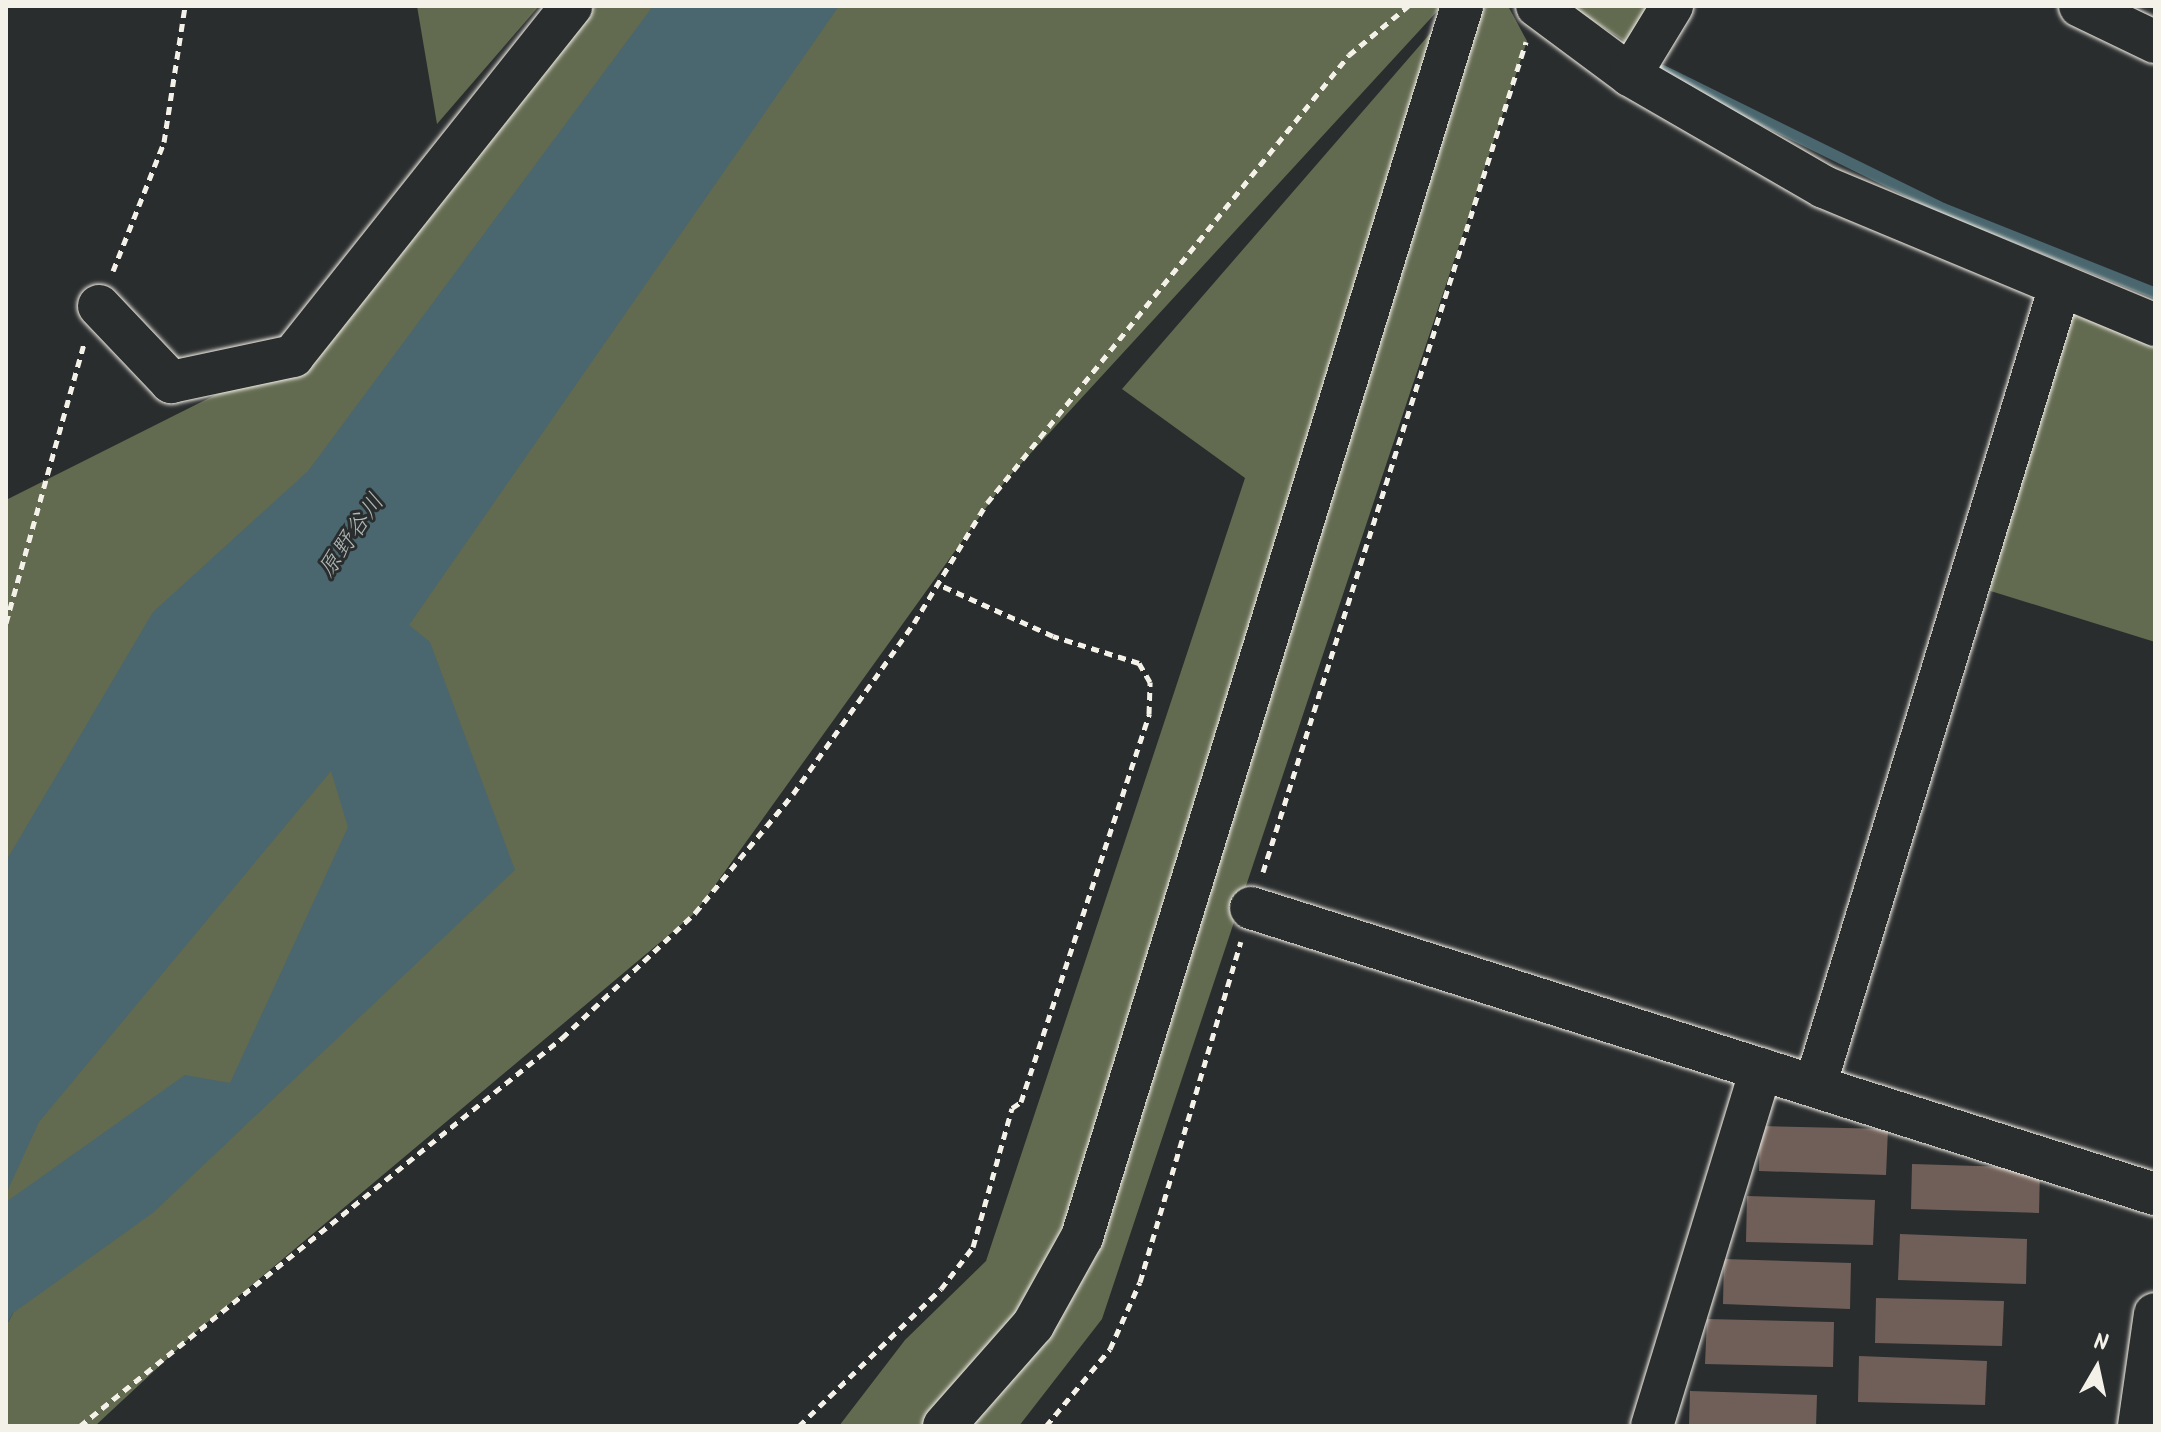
<!DOCTYPE html>
<meta charset="utf-8">
<style>
body{margin:0}
#map{position:relative;width:2161px;height:1432px;overflow:hidden;background:#2a2d2e;font-family:Kalam,"Klee One",sans-serif}
div>[style]{position:absolute}
[style*='--x']{left:calc(var(--x)*1px);top:calc(var(--y)*1px);width:calc(var(--w)*1px);rotate:calc(var(--a)*1deg)}
.green>*{inset:0;background:#626a50}
.water>*{inset:0;background:#4a666e}
.stream>*{height:11px;margin:-5.5px;padding:0 5.5px;transform-origin:5.5px;border-radius:5.5px;background:#4a666e}
.building>*{inset:0;background:#705f58}
.path>*{height:5px;margin-top:-2.5px;transform-origin:0;background:repeating-linear-gradient(90deg,#f4f1e8 0 8px,transparent 0 14px)}
.roads{filter:drop-shadow(0 0 2px #f4f1e8) drop-shadow(0 0 2px #f4f1e8)}
.minor>*{height:42px;margin:-21px;padding:0 21px;transform-origin:21px;border-radius:21px;background:#2a2d2e}
span{translate:-50% -50%;white-space:nowrap;text-align:center;line-height:1.15;-webkit-text-stroke:6px #2a2d2e;paint-order:stroke}
.water-label{font-size:24px;color:#b0b9b7;font-style:italic}
.frame{position:absolute;inset:0;border:8px solid #f4f1e8;pointer-events:none}
.north{position:absolute;left:2057px;top:1328px;width:80px;height:80px;-webkit-text-stroke:6px #2a2d2e;paint-order:stroke;rotate:9deg;font-size:22px;font-weight:700;line-height:32px;text-align:center;color:#f4f1e8}
.north::after{content:'';display:block;margin:auto;width:28px;height:36px;background:#f4f1e8;clip-path:polygon(50% 0,100% 100%,50% 72%,0 100%)}
</style>
<div id="map">
<div class="green">
<i style="clip-path:polygon(417px 6px,539px 6px,437px 124px)"></i>
<i style="clip-path:polygon(578px 6px,1442px 6px,1006px 480px,695px 913px,197px 1331px,95px 1426px,6px 1426px,6px 1326px,13px 1313px,6px 1297px,6px 500px,293px 356px)"></i>
<i style="clip-path:polygon(1454px 6px,1508px 6px,1527px 41px,1102px 1319px,1019px 1426px,839px 1426px,905px 1340px,986px 1261px,1245px 478px,1122px 389px)"></i>
<i style="clip-path:polygon(1570px 6px,1665px 6px,1643px 53px)"></i>
<i style="clip-path:polygon(2053px 307px,2155px 345px,2155px 642px,1968px 584px)"></i>
</div>
<div class="water">
<i style="clip-path:polygon(653px 6px,839px 6px,409px 625px,430px 642px,515px 870px,154px 1212px,13px 1313px,6px 1326px,6px 1202px,185px 1075px,230px 1083px,348px 827px,331px 771px,39px 1122px,6px 1194px,6px 861px,153px 612px,308px 471px)"></i>
</div>
<div class="stream">
<i style="--x:1662;--y:70;--w:313;--a:26.2"></i>
<i style="--x:1943;--y:208;--w:228;--a:21.8"></i>
</div>
<div class="building">
<i style="clip-path:polygon(1760px 1126px,1888px 1129px,1886px 1175px,1759px 1171px)"></i>
<i style="clip-path:polygon(1912px 1164px,2040px 1168px,2039px 1213px,1911px 1209px)"></i>
<i style="clip-path:polygon(1747px 1196px,1875px 1200px,1873px 1245px,1746px 1242px)"></i>
<i style="clip-path:polygon(1900px 1234px,2027px 1239px,2026px 1284px,1898px 1280px)"></i>
<i style="clip-path:polygon(1724px 1259px,1851px 1263px,1850px 1309px,1723px 1304px)"></i>
<i style="clip-path:polygon(1876px 1298px,2004px 1301px,2002px 1346px,1875px 1343px)"></i>
<i style="clip-path:polygon(1707px 1319px,1834px 1322px,1833px 1367px,1705px 1364px)"></i>
<i style="clip-path:polygon(1859px 1356px,1987px 1361px,1985px 1405px,1858px 1402px)"></i>
<i style="clip-path:polygon(1690px 1391px,1817px 1395px,1816px 1426px,1689px 1426px)"></i>
</div>
<div class="path">
<i style="--x:113;--y:271;--w:139;--a:-68.4"></i>
<i style="--x:164;--y:142;--w:138;--a:-81.2"></i>
<i style="--x:6;--y:623;--w:291;--a:-74.4"></i>
<i style="--x:1263;--y:872;--w:871;--a:-72.42"></i>
<i style="--x:80;--y:1426;--w:619;--a:-38.83"></i>
<i style="--x:562;--y:1038;--w:183;--a:-43.2"></i>
<i style="--x:695;--y:913;--w:154;--a:-50.5"></i>
<i style="--x:793;--y:794;--w:209;--a:-54.7"></i>
<i style="--x:914;--y:623;--w:140;--a:-58.7"></i>
<i style="--x:987;--y:503;--w:576;--a:-51.06"></i>
<i style="--x:1349;--y:55;--w:77;--a:-39.7"></i>
<i style="--x:799;--y:1426;--w:197;--a:-44"></i>
<i style="--x:941;--y:1289;--w:53;--a:-52.7"></i>
<i style="--x:973;--y:1247;--w:144;--a:-74.3"></i>
<i style="--x:1012;--y:1108;--w:11;--a:-34"></i>
<i style="--x:1021;--y:1102;--w:409;--a:-71.7"></i>
<i style="--x:1149;--y:714;--w:32;--a:-88"></i>
<i style="--x:1150;--y:682;--w:22;--a:-120"></i>
<i style="--x:1139;--y:663;--w:90;--a:-162.6"></i>
<i style="--x:1053;--y:636;--w:126;--a:-155.7"></i>
<i style="--x:1046;--y:1426;--w:100;--a:-50.3"></i>
<i style="--x:1110;--y:1349;--w:73;--a:-65.9"></i>
<i style="--x:1140;--y:1282;--w:355;--a:-73.5"></i>
</div>
<div class="roads">
<div class="minor">
<i style="--x:1537;--y:6;--w:116;--a:36.6"></i>
<i style="--x:1630;--y:75;--w:224;--a:30"></i>
<i style="--x:1824;--y:187;--w:359;--a:22.6"></i>
<i style="--x:2080;--y:6;--w:83;--a:25.6"></i>
<i style="--x:1630;--y:75;--w:81;--a:-58.7"></i>
<i style="--x:99;--y:306;--w:105;--a:46.5"></i>
<i style="--x:171;--y:382;--w:125;--a:-12"></i>
<i style="--x:293;--y:356;--w:447;--a:-51.5"></i>
<i style="--x:1251;--y:908;--w:948;--a:17.56"></i>
<i style="--x:1815;--y:1086;--w:837;--a:-72.97"></i>
<i style="--x:944;--y:1426;--w:135;--a:-48.6"></i>
<i style="--x:1033;--y:1325;--w:101;--a:-60.9"></i>
<i style="--x:1082;--y:1237;--w:1288;--a:-72.84"></i>
<i style="--x:1652;--y:1426;--w:373;--a:-73"></i>
<i style="--x:2139;--y:1426;--w:113;--a:-81.9"></i>
</div>
</div>
<div class="water-label">
<span style="left:352px;top:536px;rotate:-55deg">原野谷川</span>
</div>
<div class="frame"></div>
<div class="north">N</div>
</div>
